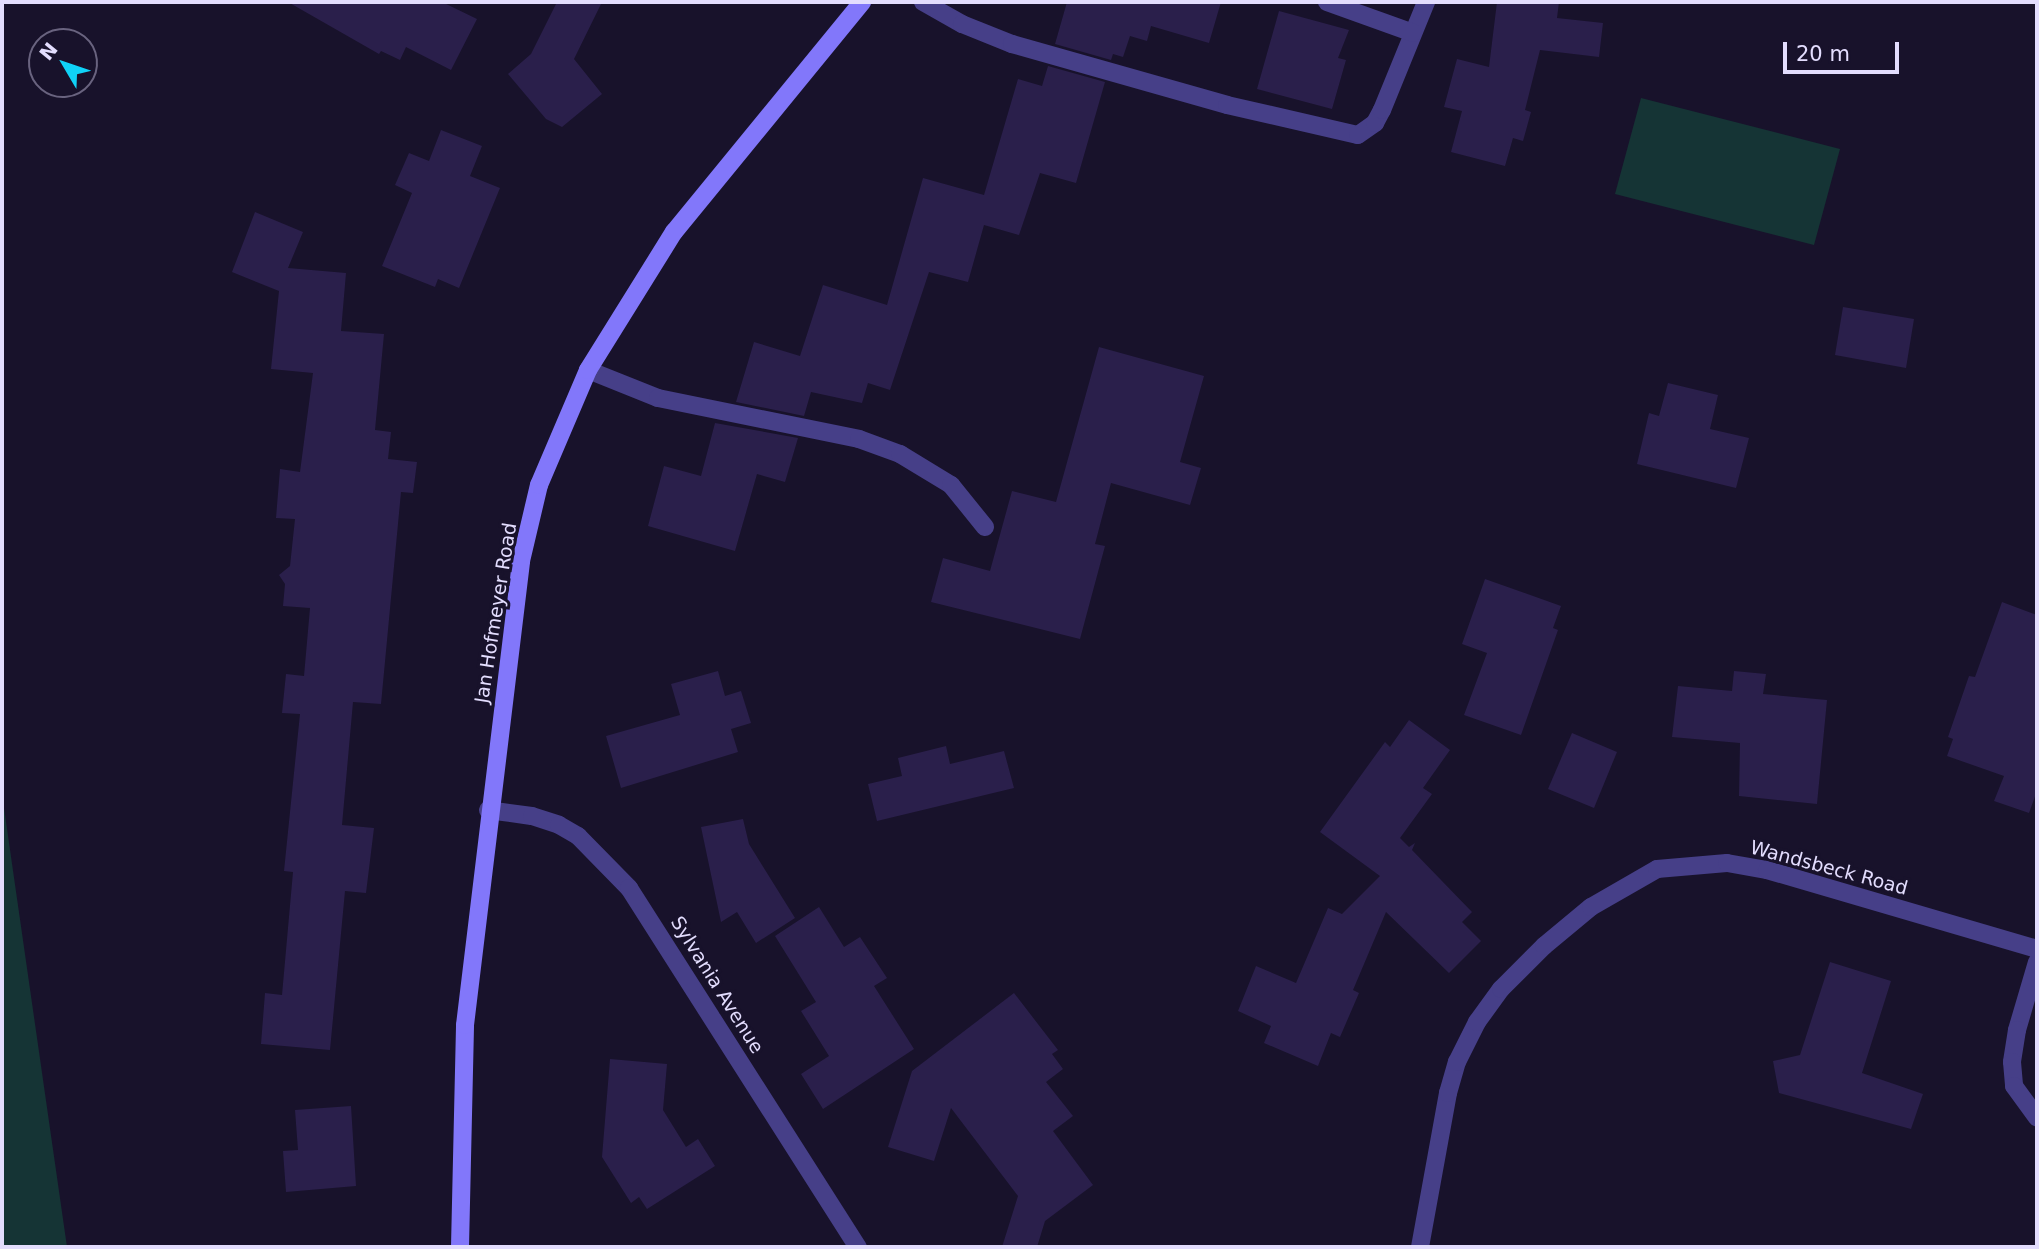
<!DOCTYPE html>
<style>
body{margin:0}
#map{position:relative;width:2039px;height:1249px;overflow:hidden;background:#18122b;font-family:"DejaVu Sans",sans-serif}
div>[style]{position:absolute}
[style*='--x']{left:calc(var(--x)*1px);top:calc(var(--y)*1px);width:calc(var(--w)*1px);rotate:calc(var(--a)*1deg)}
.green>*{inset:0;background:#153435}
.building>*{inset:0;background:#2a1f4b}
.lane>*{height:18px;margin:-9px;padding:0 9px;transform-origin:9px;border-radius:9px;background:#463f88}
.street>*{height:18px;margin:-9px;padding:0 9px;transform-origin:9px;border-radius:9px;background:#463f88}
.secondary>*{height:18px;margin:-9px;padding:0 9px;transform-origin:9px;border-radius:9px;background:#8277fa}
span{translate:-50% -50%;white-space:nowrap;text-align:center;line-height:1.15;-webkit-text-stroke:6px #18122b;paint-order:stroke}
.street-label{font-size:19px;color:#e3ddfe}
.frame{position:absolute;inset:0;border:4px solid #e3ddfe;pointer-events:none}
.north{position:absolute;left:28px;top:28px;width:70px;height:70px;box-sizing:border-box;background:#18122b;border:2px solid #69637f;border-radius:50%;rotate:309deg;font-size:19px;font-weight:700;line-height:28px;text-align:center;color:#e3ddfe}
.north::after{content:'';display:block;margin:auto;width:24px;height:32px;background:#10d2f7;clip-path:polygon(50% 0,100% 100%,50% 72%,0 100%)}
.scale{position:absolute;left:1783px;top:42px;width:116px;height:32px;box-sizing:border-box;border:4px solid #e3ddfe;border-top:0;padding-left:9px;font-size:21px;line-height:24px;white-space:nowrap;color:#e3ddfe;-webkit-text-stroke:5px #18122b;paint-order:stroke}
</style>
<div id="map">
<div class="green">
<i style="clip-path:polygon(1641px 98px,1840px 149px,1814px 245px,1615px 194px)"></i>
<i style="clip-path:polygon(2px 794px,67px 1247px,2px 1247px)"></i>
</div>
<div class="building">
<i style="clip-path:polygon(288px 2px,442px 2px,477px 19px,451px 70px,406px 47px,400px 60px,381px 51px,379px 54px)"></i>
<i style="clip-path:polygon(557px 2px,602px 2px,574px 59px,602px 94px,562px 127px,546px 119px,508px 74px,531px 54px)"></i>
<i style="clip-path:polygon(1067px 2px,1221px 2px,1209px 43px,1151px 26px,1147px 41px,1130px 36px,1123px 57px,1113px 54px,1111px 60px,1055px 44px)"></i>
<i style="clip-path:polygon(1497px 2px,1559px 2px,1557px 18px,1603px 23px,1599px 57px,1540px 50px,1525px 110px,1531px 112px,1523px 141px,1513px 138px,1505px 166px,1451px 152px,1462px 111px,1444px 107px,1457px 59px,1489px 67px)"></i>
<i style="clip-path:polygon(1279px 11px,1349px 30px,1338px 58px,1346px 60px,1332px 109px,1257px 89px)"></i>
<i style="clip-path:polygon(1048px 66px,1105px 82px,1076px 183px,1040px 173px,1019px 235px,984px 225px,968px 282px,929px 272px,890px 390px,868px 383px,862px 403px,811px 392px,804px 416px,736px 402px,754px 342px,800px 356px,823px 285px,887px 305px,923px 178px,984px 195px,1018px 79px,1042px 86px)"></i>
<i style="clip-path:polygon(441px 130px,482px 146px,470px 176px,500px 188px,459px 288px,438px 279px,435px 287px,382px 266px,412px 193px,395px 185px,409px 153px,429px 161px)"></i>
<i style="clip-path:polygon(255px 212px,303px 232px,288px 268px,346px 273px,341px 331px,384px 334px,375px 430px,391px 432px,388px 459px,417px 462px,413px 493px,401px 492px,381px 704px,353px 702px,342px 825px,374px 828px,366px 893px,345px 891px,330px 1050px,261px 1044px,265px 993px,282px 995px,293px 872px,284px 871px,300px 714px,282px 713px,286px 674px,304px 676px,310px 608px,283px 606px,285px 584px,279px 575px,290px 566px,295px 519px,276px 518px,280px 469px,300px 472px,313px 373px,271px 369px,279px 291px,232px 272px)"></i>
<i style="clip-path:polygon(1843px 307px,1914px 319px,1906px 368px,1835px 355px)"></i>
<i style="clip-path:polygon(1099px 347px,1204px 376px,1180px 462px,1201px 468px,1190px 505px,1111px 483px,1095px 544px,1105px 546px,1080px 639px,931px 602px,943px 558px,990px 571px,1012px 491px,1056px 502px)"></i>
<i style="clip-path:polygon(1668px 383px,1718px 395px,1710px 429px,1749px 438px,1736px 488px,1637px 464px,1649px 413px,1659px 416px)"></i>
<i style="clip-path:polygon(715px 423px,798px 438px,785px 482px,757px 474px,735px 551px,648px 526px,664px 466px,701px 476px)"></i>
<i style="clip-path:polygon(1485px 579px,1561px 606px,1553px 628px,1558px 630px,1521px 735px,1464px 715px,1487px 653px,1462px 644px)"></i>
<i style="clip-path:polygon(2002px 602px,2037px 615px,2037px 791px,2029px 813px,1994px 801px,2004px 776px,1947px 756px,1953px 739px,1948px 737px,1969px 676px,1975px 677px)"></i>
<i style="clip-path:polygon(718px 671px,725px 696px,741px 691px,751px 723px,731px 729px,738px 752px,621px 788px,606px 736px,680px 715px,671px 684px)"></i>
<i style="clip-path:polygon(1734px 671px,1766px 674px,1763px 694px,1827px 700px,1817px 804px,1739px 796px,1740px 743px,1672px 737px,1678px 686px,1732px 691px)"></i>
<i style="clip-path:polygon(1409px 720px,1450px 750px,1423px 788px,1432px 794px,1400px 838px,1409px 847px,1415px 843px,1412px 850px,1472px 912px,1462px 922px,1481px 941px,1449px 973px,1386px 912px,1353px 990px,1359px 993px,1340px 1037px,1331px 1033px,1318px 1066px,1264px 1043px,1271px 1026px,1238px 1011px,1256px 966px,1296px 983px,1328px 908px,1342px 914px,1380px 876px,1320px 832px,1385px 742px,1390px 747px)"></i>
<i style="clip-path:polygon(1572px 733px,1617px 752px,1594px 808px,1548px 789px)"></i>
<i style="clip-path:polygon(946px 746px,950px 764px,1004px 751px,1014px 788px,877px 821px,868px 784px,902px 776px,898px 758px)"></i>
<i style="clip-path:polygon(743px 819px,749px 844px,795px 918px,756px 943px,737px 912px,721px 922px,701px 827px)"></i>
<i style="clip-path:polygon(819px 907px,844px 947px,860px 937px,887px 978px,874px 986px,914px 1049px,823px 1109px,801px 1074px,829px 1056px,801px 1011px,816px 1002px,775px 936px)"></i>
<i style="clip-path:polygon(1830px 962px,1891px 981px,1862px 1073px,1923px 1094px,1911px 1129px,1779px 1093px,1773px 1061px,1800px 1055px)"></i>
<i style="clip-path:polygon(1014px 993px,1058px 1050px,1052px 1054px,1063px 1069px,1046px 1082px,1073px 1116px,1053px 1131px,1093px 1185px,1045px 1221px,1037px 1247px,1002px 1247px,1018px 1196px,951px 1108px,934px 1161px,888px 1147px,912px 1071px)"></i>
<i style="clip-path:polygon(610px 1059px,667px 1064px,663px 1110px,686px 1147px,698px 1139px,715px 1166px,647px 1209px,639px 1197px,631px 1203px,602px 1157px)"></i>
<i style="clip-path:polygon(351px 1106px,356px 1186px,286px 1192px,283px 1151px,298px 1150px,295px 1110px)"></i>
</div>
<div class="lane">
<i style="--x:588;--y:370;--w:75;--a:21.8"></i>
<i style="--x:658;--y:398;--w:205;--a:11.5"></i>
<i style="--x:859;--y:439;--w:44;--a:20.1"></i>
<i style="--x:900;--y:454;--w:60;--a:31.3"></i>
<i style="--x:951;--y:485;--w:54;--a:51"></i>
</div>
<div class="street">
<i style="--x:923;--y:2;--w:45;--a:29.4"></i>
<i style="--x:962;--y:24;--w:54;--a:21.8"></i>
<i style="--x:1012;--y:44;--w:223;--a:15.8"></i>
<i style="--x:1227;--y:105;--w:134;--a:12.9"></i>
<i style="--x:1358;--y:135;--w:21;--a:-35"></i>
<i style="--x:1375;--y:123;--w:15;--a:-62"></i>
<i style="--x:1382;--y:110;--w:117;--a:-67.8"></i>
<i style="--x:1327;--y:2;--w:91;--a:19.8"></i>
<i style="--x:488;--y:810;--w:44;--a:7.8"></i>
<i style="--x:532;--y:816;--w:28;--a:18"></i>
<i style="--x:559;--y:825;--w:22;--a:30"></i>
<i style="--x:578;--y:836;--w:73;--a:45.6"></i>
<i style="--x:629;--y:888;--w:426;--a:57.5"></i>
<i style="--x:2037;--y:962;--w:71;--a:106.4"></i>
<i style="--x:2017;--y:1030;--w:32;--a:99"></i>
<i style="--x:2012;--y:1062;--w:24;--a:85"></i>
<i style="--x:2014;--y:1086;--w:39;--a:54"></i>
<i style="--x:1420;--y:1247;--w:157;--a:-79.7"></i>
<i style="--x:1448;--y:1093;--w:32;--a:-74"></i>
<i style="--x:1457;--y:1062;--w:45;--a:-63.4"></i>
<i style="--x:1477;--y:1022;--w:41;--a:-54"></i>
<i style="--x:1501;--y:989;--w:61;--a:-45"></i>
<i style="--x:1544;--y:946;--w:61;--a:-39.7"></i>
<i style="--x:1591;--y:907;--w:76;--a:-29.9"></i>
<i style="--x:1657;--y:869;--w:70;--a:-4.9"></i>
<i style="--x:1727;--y:863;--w:41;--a:9.9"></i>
<i style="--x:1767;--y:870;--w:281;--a:16.3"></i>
</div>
<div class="secondary">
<i style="--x:460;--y:1247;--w:222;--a:-88.7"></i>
<i style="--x:465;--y:1025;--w:467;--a:-83.1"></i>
<i style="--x:521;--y:561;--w:78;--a:-76.7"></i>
<i style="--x:539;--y:485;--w:125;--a:-66.9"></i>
<i style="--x:588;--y:370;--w:163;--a:-58.1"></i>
<i style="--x:674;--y:232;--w:297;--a:-50.7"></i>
</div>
<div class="street-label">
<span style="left:496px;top:613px;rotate:-81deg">Jan Hofmeyer Road</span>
<span style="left:1829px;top:868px;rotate:15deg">Wandsbeck Road</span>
<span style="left:717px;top:985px;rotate:58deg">Sylvania Avenue</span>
</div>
<div class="frame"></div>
<div class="north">N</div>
<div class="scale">20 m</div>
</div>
